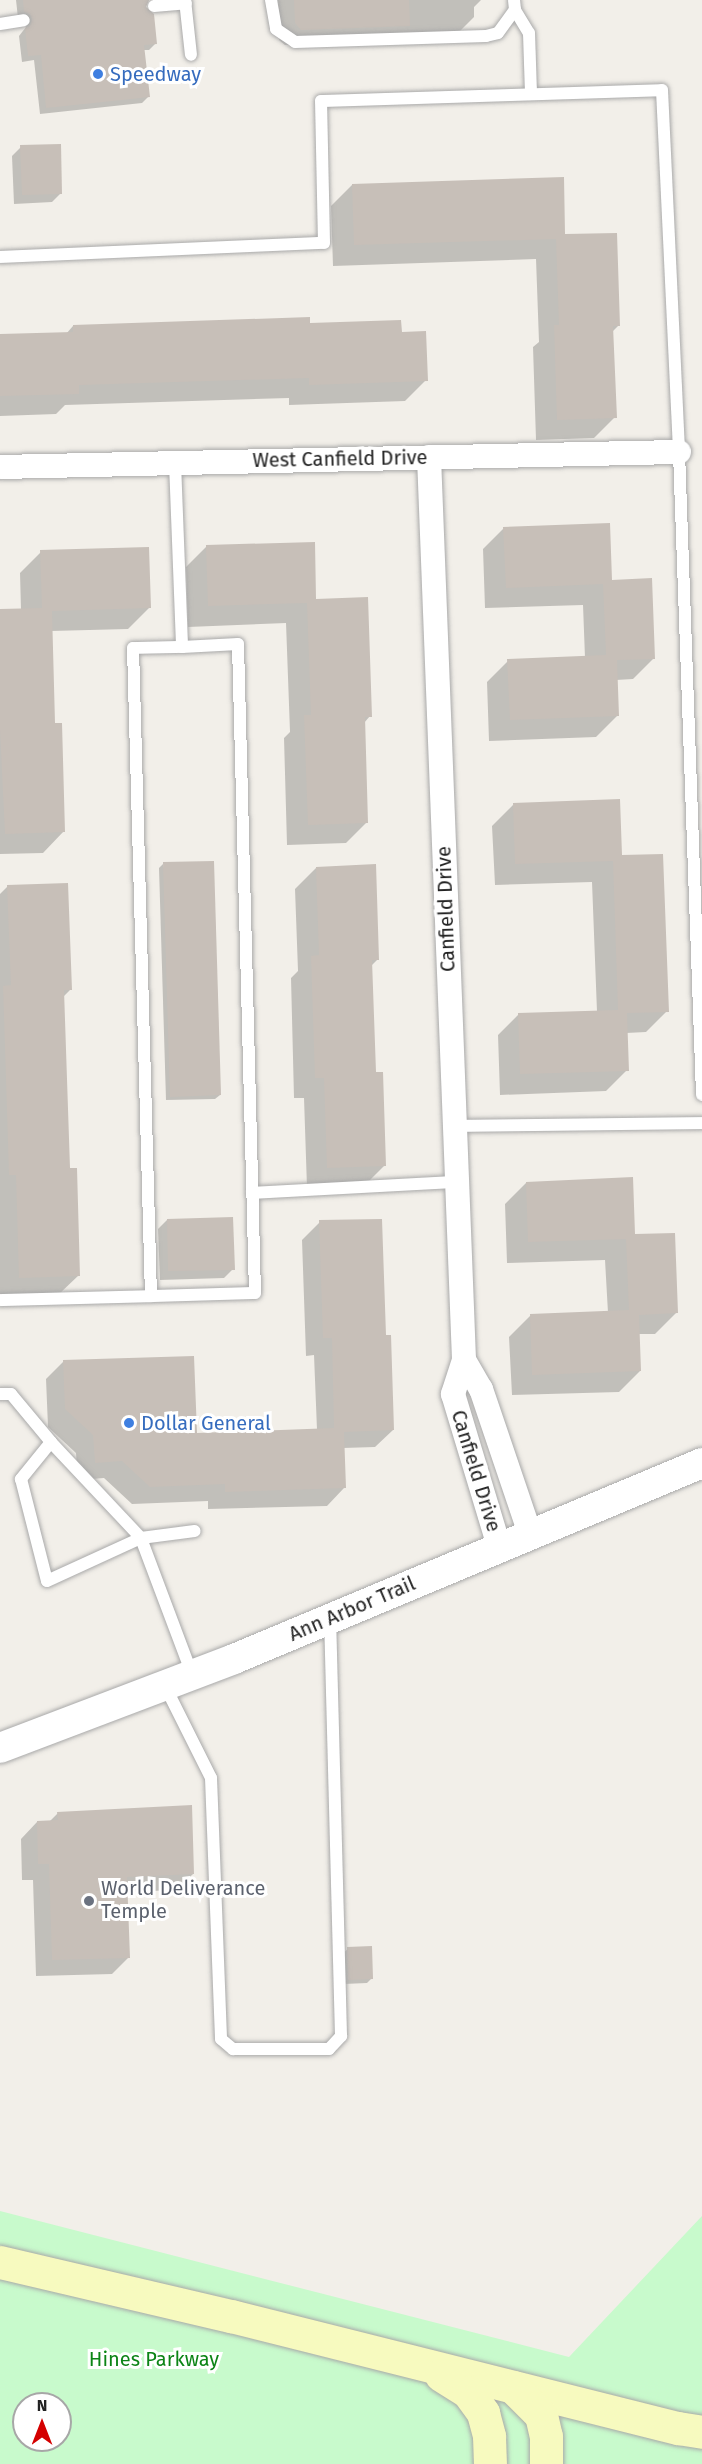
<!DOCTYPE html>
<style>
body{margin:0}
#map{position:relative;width:702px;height:2464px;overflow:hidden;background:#f2efe9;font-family:"Fira Sans",sans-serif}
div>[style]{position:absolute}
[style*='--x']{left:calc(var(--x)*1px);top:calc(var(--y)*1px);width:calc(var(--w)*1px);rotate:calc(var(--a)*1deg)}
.park>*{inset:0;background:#c8facc}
.shadow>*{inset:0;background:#0003}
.building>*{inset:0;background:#c7bfb8}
.roads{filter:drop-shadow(0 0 2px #a9a9a9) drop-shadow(0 0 2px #a9a9a9)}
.service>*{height:12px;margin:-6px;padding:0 6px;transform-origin:6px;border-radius:6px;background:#fff}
.minor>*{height:24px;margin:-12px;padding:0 12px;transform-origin:12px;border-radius:12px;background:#fff}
.tertiary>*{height:30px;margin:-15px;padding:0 15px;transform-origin:15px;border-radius:15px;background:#fff}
.secondary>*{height:33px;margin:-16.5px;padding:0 16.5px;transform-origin:16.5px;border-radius:16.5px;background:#f7fabf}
.dots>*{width:16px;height:16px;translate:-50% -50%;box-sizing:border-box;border:3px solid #fff;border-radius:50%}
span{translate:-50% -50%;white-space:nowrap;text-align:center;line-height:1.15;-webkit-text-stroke:6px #fff;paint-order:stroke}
.shop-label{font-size:20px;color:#366cbe}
.left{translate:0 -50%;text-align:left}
.street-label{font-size:20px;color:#222}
.worship-label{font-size:20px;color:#5b616d}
.park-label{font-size:20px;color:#0c8416}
.north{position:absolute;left:12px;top:2392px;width:60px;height:60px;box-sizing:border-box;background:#fff;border:2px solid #a7a7a7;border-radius:50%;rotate:0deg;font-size:16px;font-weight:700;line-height:24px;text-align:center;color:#222}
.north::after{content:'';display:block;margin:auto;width:21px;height:27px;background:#d40000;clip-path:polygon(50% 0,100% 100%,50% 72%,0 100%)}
</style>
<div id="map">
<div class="park">
<i style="clip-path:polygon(evenodd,0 2211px,569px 2357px,702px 2216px,702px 2464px,0 2464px,0 2211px,24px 2404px,60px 2404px,60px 2440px,24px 2440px,24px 2404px)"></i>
</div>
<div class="shadow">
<i style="clip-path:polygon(16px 0,149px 0,144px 8px,156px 43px,149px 50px,143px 50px,148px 97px,142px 103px,40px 114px,34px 60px,22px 62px,19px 36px,26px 27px,24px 21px,18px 18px)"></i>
<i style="clip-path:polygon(278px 0,481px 0,474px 7px,474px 17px,458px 33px,392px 42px,285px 45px,279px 40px)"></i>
<i style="clip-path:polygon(21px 147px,61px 193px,52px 202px,14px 204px,12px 156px)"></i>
<i style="clip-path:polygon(352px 185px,564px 236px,619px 325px,612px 332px,615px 417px,594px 438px,536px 440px,533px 347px,539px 342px,536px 259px,333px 266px,331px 206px)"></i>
<i style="clip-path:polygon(309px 324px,401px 333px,426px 380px,405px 401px,289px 405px,289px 398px,65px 405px,56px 414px,0 416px,0 336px,66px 334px,73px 326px)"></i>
<i style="clip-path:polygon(504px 528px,611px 581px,654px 658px,633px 679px,616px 680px,617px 716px,596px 737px,489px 741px,487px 682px,508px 661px,585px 658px,583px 605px,485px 608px,483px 549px)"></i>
<i style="clip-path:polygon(207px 546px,315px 600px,370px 716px,364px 723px,367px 822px,346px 843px,287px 845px,284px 738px,290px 732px,286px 623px,188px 627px,186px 567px)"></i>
<i style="clip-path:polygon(41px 552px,149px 608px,128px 629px,51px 631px,54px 724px,64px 831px,43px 853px,0 854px,0 610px,21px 610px,20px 573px)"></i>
<i style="clip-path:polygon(513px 805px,620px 857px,667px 1011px,646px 1032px,626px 1033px,627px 1070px,606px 1091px,500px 1095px,498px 1035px,519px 1014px,597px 1012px,592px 882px,495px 885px,492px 826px)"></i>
<i style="clip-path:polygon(163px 864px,220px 1095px,215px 1099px,166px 1100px,159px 868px)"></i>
<i style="clip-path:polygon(316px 868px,378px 959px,371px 966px,374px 1074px,385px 1165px,364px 1186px,307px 1188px,304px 1098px,294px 1098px,291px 978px,298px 971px,295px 889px)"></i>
<i style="clip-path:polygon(8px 886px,70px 990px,63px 997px,69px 1169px,79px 1275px,57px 1296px,0 1298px,0 894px)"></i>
<i style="clip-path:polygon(526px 1183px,633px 1236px,676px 1313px,655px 1334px,638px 1334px,640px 1371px,619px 1392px,512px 1395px,509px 1337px,530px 1316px,608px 1313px,605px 1260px,507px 1263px,505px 1204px)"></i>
<i style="clip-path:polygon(167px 1220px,233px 1269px,224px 1278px,160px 1280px,158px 1229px)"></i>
<i style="clip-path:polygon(320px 1222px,384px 1336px,393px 1430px,375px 1447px,343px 1448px,344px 1488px,327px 1506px,208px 1509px,208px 1501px,132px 1504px,104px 1478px,78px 1480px,76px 1453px,48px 1427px,46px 1379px,64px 1361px,195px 1435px,317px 1430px,314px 1355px,306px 1356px,302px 1240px)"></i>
<i style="clip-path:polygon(58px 1813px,193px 1874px,176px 1890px,126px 1892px,128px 1958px,112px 1974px,36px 1976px,33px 1880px,22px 1880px,21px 1839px,37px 1822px,49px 1822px)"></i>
<i style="clip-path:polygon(348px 1949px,371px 1979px,367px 1983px,344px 1984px,343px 1953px)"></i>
</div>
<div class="building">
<i style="clip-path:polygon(23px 0,149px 0,146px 7px,154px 14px,157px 44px,144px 45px,150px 97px,46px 108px,41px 55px,28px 56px,25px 28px,30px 26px,32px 19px,30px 14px,24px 12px)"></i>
<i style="clip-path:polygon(294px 0,409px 0,410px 26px,301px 30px,295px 23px)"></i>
<i style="clip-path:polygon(61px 144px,62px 194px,22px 195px,20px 145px)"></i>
<i style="clip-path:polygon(564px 177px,565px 234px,617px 233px,620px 326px,613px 326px,617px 418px,557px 420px,554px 325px,559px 325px,556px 239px,354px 245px,352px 184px)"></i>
<i style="clip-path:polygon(310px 317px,310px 323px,401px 320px,402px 332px,426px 331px,428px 381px,309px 385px,309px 378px,79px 385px,79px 394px,0 396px,0 334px,73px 332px,73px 325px)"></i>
<i style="clip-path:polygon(610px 523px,612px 580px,652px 578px,655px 659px,617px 660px,619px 716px,510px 720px,507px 659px,606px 655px,603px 584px,506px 588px,503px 527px)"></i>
<i style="clip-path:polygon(315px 542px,316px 599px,368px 597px,372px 717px,365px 717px,368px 823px,308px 825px,304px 715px,311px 715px,307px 603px,208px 606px,206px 545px)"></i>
<i style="clip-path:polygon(149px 547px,151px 608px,52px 611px,55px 723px,62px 723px,65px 832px,5px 834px,0 729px,0 609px,42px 608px,40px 550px)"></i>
<i style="clip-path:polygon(620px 799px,622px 855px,663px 854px,669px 1012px,627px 1013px,629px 1071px,520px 1074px,518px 1013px,618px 1010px,613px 861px,515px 864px,513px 803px)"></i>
<i style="clip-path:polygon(214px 861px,221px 1095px,170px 1097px,163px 862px)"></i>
<i style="clip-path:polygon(376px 864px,379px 960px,372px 960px,376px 1072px,383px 1072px,386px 1166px,327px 1168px,324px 1078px,315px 1078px,311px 956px,319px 955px,316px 867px)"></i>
<i style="clip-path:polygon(68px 883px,72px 990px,64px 990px,70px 1168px,77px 1168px,80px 1276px,19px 1278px,16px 1175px,9px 1175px,3px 986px,11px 985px,7px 885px)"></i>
<i style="clip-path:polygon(633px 1177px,635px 1234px,675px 1233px,678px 1313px,639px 1315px,641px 1371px,532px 1375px,530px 1314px,629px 1310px,626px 1239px,528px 1242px,526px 1182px)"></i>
<i style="clip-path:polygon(233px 1217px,235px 1270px,168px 1271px,167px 1219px)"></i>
<i style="clip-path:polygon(382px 1219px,386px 1335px,391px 1335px,394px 1430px,344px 1432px,346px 1488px,225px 1492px,225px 1484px,150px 1487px,122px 1461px,95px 1463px,93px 1435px,65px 1409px,63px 1360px,194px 1356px,197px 1433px,334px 1428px,332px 1338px,323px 1338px,319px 1220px)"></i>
<i style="clip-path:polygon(192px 1805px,194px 1874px,127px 1877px,130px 1958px,52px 1960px,49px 1864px,38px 1864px,37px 1821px,58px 1820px,57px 1812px)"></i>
<i style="clip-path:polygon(372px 1946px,373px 1979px,348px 1980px,347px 1947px)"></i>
</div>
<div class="roads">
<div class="service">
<i style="--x:185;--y:0;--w:55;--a:83.8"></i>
<i style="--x:271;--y:0;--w:29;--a:80"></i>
<i style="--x:276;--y:29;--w:23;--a:34"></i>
<i style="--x:295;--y:42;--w:191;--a:-1.8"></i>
<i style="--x:486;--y:36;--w:12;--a:-14"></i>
<i style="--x:498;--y:33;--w:29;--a:-54"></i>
<i style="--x:514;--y:0;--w:10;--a:84"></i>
<i style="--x:515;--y:10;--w:27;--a:59"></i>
<i style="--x:529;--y:33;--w:61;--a:88.1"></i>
<i style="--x:154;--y:6;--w:32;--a:-5"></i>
<i style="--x:0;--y:24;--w:24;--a:-9"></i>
<i style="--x:0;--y:257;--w:324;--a:-2.5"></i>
<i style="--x:324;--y:243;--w:142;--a:-91.2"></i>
<i style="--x:321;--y:101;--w:341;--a:-1.8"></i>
<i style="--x:662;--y:90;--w:362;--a:87.3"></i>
<i style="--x:679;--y:452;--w:643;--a:87.95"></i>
<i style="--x:175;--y:463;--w:184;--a:87.8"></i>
<i style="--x:182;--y:647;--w:56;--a:-3.1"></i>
<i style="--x:238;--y:644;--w:649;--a:88.5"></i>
<i style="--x:255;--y:1293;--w:104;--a:178.3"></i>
<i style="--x:151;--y:1296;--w:648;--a:-91.59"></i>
<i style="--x:133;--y:648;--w:49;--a:-1.2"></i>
<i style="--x:455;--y:1126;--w:247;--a:-0.7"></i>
<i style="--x:252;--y:1193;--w:205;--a:-3.1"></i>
<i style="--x:0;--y:1300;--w:151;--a:-1.5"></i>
<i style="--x:0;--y:1394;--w:11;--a:0"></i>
<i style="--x:11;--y:1394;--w:62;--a:50.2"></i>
<i style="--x:51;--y:1442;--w:48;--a:129"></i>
<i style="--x:21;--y:1479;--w:105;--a:75.7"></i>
<i style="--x:47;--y:1581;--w:103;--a:-24.6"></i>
<i style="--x:141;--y:1538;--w:132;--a:-133.2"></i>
<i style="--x:192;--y:1674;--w:145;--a:-110.6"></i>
<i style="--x:141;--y:1538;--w:54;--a:-7.4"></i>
<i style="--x:165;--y:1686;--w:103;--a:63.4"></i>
<i style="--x:211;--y:1778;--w:261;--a:87.8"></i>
<i style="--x:221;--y:2039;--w:16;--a:40"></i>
<i style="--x:233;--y:2049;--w:96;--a:0"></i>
<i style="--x:329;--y:2049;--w:18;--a:-47"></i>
<i style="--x:341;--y:2036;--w:416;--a:-91.5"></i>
</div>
<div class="minor">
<i style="--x:429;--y:457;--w:904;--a:87.78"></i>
<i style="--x:464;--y:1360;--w:36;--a:108"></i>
<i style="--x:453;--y:1394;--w:159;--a:73.2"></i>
<i style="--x:0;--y:467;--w:679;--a:-1.27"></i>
<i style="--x:464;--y:1360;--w:34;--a:60"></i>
<i style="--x:481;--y:1389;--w:153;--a:71.3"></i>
</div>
<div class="tertiary">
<i style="--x:0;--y:1748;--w:250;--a:-20.8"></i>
<i style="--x:234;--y:1659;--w:507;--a:-22.72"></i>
</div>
<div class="secondary">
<i style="--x:0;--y:2262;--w:237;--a:13.2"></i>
<i style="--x:231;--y:2316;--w:461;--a:14.1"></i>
<i style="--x:678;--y:2428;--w:24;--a:9"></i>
<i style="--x:441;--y:2375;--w:32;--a:32"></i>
<i style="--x:468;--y:2392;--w:26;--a:54"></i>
<i style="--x:483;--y:2413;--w:24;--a:75"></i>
<i style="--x:489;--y:2436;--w:28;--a:88"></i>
<i style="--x:513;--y:2387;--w:40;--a:45"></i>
<i style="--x:541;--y:2415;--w:22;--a:77"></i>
<i style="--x:546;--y:2436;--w:28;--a:90"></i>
</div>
</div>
<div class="dots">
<i style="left:98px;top:74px;background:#3f7fe0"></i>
<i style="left:129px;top:1423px;background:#3f7fe0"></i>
<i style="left:89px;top:1901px;background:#6b7280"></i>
</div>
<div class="shop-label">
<span class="left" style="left:110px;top:74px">Speedway</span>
<span class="left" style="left:141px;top:1423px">Dollar General</span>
</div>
<div class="street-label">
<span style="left:340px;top:459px;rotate:-1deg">West Canfield Drive</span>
<span style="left:446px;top:909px;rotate:-92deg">Canfield Drive</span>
<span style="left:476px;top:1471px;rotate:73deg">Canfield Drive</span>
<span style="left:352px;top:1609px;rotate:-23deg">Ann Arbor Trail</span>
</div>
<div class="worship-label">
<span class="left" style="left:101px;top:1900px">World Deliverance<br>Temple</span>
</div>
<div class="park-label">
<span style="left:154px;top:2359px">Hines Parkway</span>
</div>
<div class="north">N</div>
</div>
